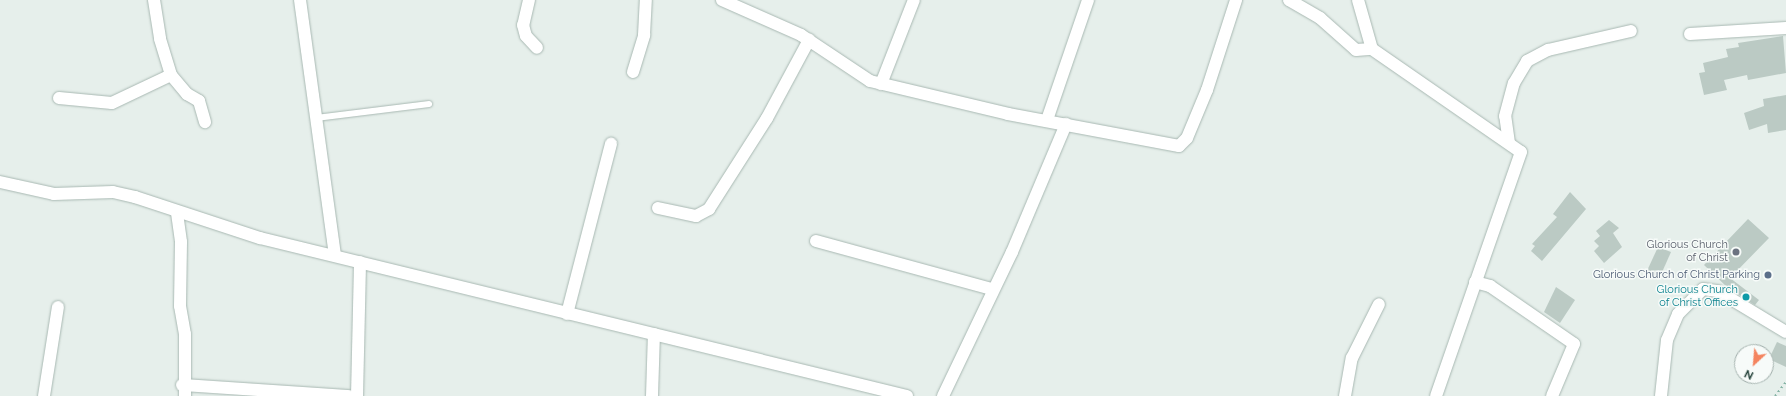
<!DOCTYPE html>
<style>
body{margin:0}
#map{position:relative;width:1786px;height:396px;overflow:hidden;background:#e6efeb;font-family:Raleway,sans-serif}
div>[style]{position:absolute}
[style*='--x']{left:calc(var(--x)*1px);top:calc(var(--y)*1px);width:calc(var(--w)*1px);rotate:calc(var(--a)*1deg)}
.building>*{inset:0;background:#bbcac4}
.path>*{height:2px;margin-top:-1px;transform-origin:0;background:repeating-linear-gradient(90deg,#86b3a5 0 2px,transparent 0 5px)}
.roads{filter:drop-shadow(0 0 1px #a8b8b2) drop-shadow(0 0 1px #a8b8b2)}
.lane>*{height:6px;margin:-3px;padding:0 3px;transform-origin:3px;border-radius:3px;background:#fff}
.street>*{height:12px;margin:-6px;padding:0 6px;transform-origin:6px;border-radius:6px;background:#fff}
.dots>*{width:11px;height:11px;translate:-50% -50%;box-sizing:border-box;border:2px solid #f7fbf9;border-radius:50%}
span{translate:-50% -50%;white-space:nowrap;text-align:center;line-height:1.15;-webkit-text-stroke:3px #f7fbf9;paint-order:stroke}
.worship-label{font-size:11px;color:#5b616d}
.right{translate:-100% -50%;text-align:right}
.service-label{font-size:11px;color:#4e5e75}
.culture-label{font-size:11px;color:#0d838f}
.north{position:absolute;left:1734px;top:344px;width:40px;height:40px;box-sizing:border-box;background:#f7fbf9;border:1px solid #a3b1ad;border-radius:50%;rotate:206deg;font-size:11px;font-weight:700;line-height:16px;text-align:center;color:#24423a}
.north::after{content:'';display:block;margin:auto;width:14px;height:18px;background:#f4845f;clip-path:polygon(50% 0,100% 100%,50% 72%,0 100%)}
</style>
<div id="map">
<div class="building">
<i style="clip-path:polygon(1783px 36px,1786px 73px,1748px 80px,1747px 75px,1724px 80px,1727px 90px,1704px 95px,1699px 73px,1705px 72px,1703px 63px,1728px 57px,1726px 49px,1739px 47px,1738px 43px)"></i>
<i style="clip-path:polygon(1786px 95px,1786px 130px,1768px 133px,1767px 124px,1749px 130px,1744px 113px,1764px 106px,1763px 99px)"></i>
<i style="clip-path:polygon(1570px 192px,1586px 209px,1542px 261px,1531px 251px,1535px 246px,1532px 244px,1557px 217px,1553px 214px)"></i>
<i style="clip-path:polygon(1748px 219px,1769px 238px,1730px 278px,1759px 300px,1755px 305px,1728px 288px,1704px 265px)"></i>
<i style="clip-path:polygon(1609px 220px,1619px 228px,1613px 233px,1622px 247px,1604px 263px,1594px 251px,1599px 246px,1594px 241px,1600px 236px,1596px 231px)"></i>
<i style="clip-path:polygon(1658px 247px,1671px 252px,1659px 279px,1646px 273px)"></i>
<i style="clip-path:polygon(1556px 287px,1575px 300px,1560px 323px,1544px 312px)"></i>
<i style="clip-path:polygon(1777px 342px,1786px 346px,1786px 367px,1769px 359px)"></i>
</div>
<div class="path">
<i style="--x:1775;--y:396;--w:18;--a:-52"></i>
</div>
<div class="roads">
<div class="lane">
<i style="--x:316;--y:118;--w:114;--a:-7.1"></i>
</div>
<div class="street">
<i style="--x:154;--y:0;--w:39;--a:81"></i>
<i style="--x:160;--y:39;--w:38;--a:73"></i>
<i style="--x:171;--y:75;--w:25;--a:50"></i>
<i style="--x:187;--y:94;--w:14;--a:30"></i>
<i style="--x:199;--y:101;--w:22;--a:74"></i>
<i style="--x:300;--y:0;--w:257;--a:82.2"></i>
<i style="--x:529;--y:0;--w:26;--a:103"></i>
<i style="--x:523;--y:25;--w:11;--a:75"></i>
<i style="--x:526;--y:36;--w:16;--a:47"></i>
<i style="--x:722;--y:0;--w:86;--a:23.9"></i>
<i style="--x:801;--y:35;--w:83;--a:33.7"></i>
<i style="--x:870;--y:81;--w:142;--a:13.4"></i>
<i style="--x:1008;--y:114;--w:174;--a:10.6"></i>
<i style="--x:1179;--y:146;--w:11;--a:-45"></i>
<i style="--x:1187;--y:138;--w:52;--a:-67.4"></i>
<i style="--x:1207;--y:90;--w:95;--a:-72.1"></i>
<i style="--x:1289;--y:0;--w:36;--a:30"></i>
<i style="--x:1320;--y:18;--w:48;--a:41.6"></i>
<i style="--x:1356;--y:50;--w:16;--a:-4"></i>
<i style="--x:1372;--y:49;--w:181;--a:34.7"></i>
<i style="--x:1521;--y:152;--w:258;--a:109.2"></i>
<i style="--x:1358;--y:0;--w:51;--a:74.1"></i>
<i style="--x:1690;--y:34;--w:96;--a:-3.6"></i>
<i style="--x:633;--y:72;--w:39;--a:-73"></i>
<i style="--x:644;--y:35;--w:35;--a:-87"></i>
<i style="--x:881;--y:84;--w:90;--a:-68.6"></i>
<i style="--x:59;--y:98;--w:53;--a:5.4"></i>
<i style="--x:112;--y:103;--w:65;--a:-25.4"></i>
<i style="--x:1047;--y:120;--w:127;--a:-71.1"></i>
<i style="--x:1509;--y:143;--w:27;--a:-98"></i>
<i style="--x:1505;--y:116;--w:34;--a:-75"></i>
<i style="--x:1514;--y:83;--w:26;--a:-59"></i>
<i style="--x:1527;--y:61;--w:24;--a:-28"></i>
<i style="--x:1548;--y:50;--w:85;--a:-12.9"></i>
<i style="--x:0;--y:182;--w:55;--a:12.5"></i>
<i style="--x:54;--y:194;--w:59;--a:-1.9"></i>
<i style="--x:113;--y:192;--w:23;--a:13"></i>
<i style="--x:135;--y:197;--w:132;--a:18.2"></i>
<i style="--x:260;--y:238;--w:666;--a:13.72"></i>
<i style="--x:658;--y:208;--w:39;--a:12"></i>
<i style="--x:696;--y:216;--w:15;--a:-28"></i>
<i style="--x:709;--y:209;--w:108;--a:-57.5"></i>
<i style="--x:767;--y:118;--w:89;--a:-61.7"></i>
<i style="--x:177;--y:213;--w:29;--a:82"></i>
<i style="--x:181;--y:242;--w:64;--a:90.9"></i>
<i style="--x:180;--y:306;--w:28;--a:80"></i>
<i style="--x:185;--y:334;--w:62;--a:90"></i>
<i style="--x:816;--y:241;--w:182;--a:15.3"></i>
<i style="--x:1475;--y:282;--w:16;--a:15"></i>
<i style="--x:1490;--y:286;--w:102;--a:34.6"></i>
<i style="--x:1574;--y:344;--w:56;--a:112.9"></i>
<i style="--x:567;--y:314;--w:176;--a:-75.5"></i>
<i style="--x:182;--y:385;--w:167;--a:3.8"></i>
<i style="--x:44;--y:396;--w:90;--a:-81.1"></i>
<i style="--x:357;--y:396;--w:134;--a:-88.7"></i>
<i style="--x:652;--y:396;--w:62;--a:-88.2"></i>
<i style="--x:943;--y:396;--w:160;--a:-64.4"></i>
<i style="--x:1012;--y:252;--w:139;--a:-67.1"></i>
<i style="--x:1345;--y:396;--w:39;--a:-80"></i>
<i style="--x:1352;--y:358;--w:60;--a:-63.4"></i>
<i style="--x:1661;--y:396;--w:56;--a:-83.9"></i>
<i style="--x:1667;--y:340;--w:28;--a:-67"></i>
<i style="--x:1678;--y:314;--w:35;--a:-45"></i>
<i style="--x:1703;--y:289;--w:15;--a:8"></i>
<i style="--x:1718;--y:291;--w:79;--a:31.1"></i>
</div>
</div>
<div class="dots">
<i style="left:1736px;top:252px;background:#6b7280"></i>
<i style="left:1768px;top:275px;background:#5c6f8a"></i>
<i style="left:1746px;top:297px;background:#0f9aa8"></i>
</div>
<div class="worship-label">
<span class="right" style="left:1728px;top:252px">Glorious Church<br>of Christ</span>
</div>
<div class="service-label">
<span class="right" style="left:1760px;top:275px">Glorious Church of Christ Parking</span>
</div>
<div class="culture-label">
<span class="right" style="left:1738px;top:297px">Glorious Church<br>of Christ Offices</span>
</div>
<div class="north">N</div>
</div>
